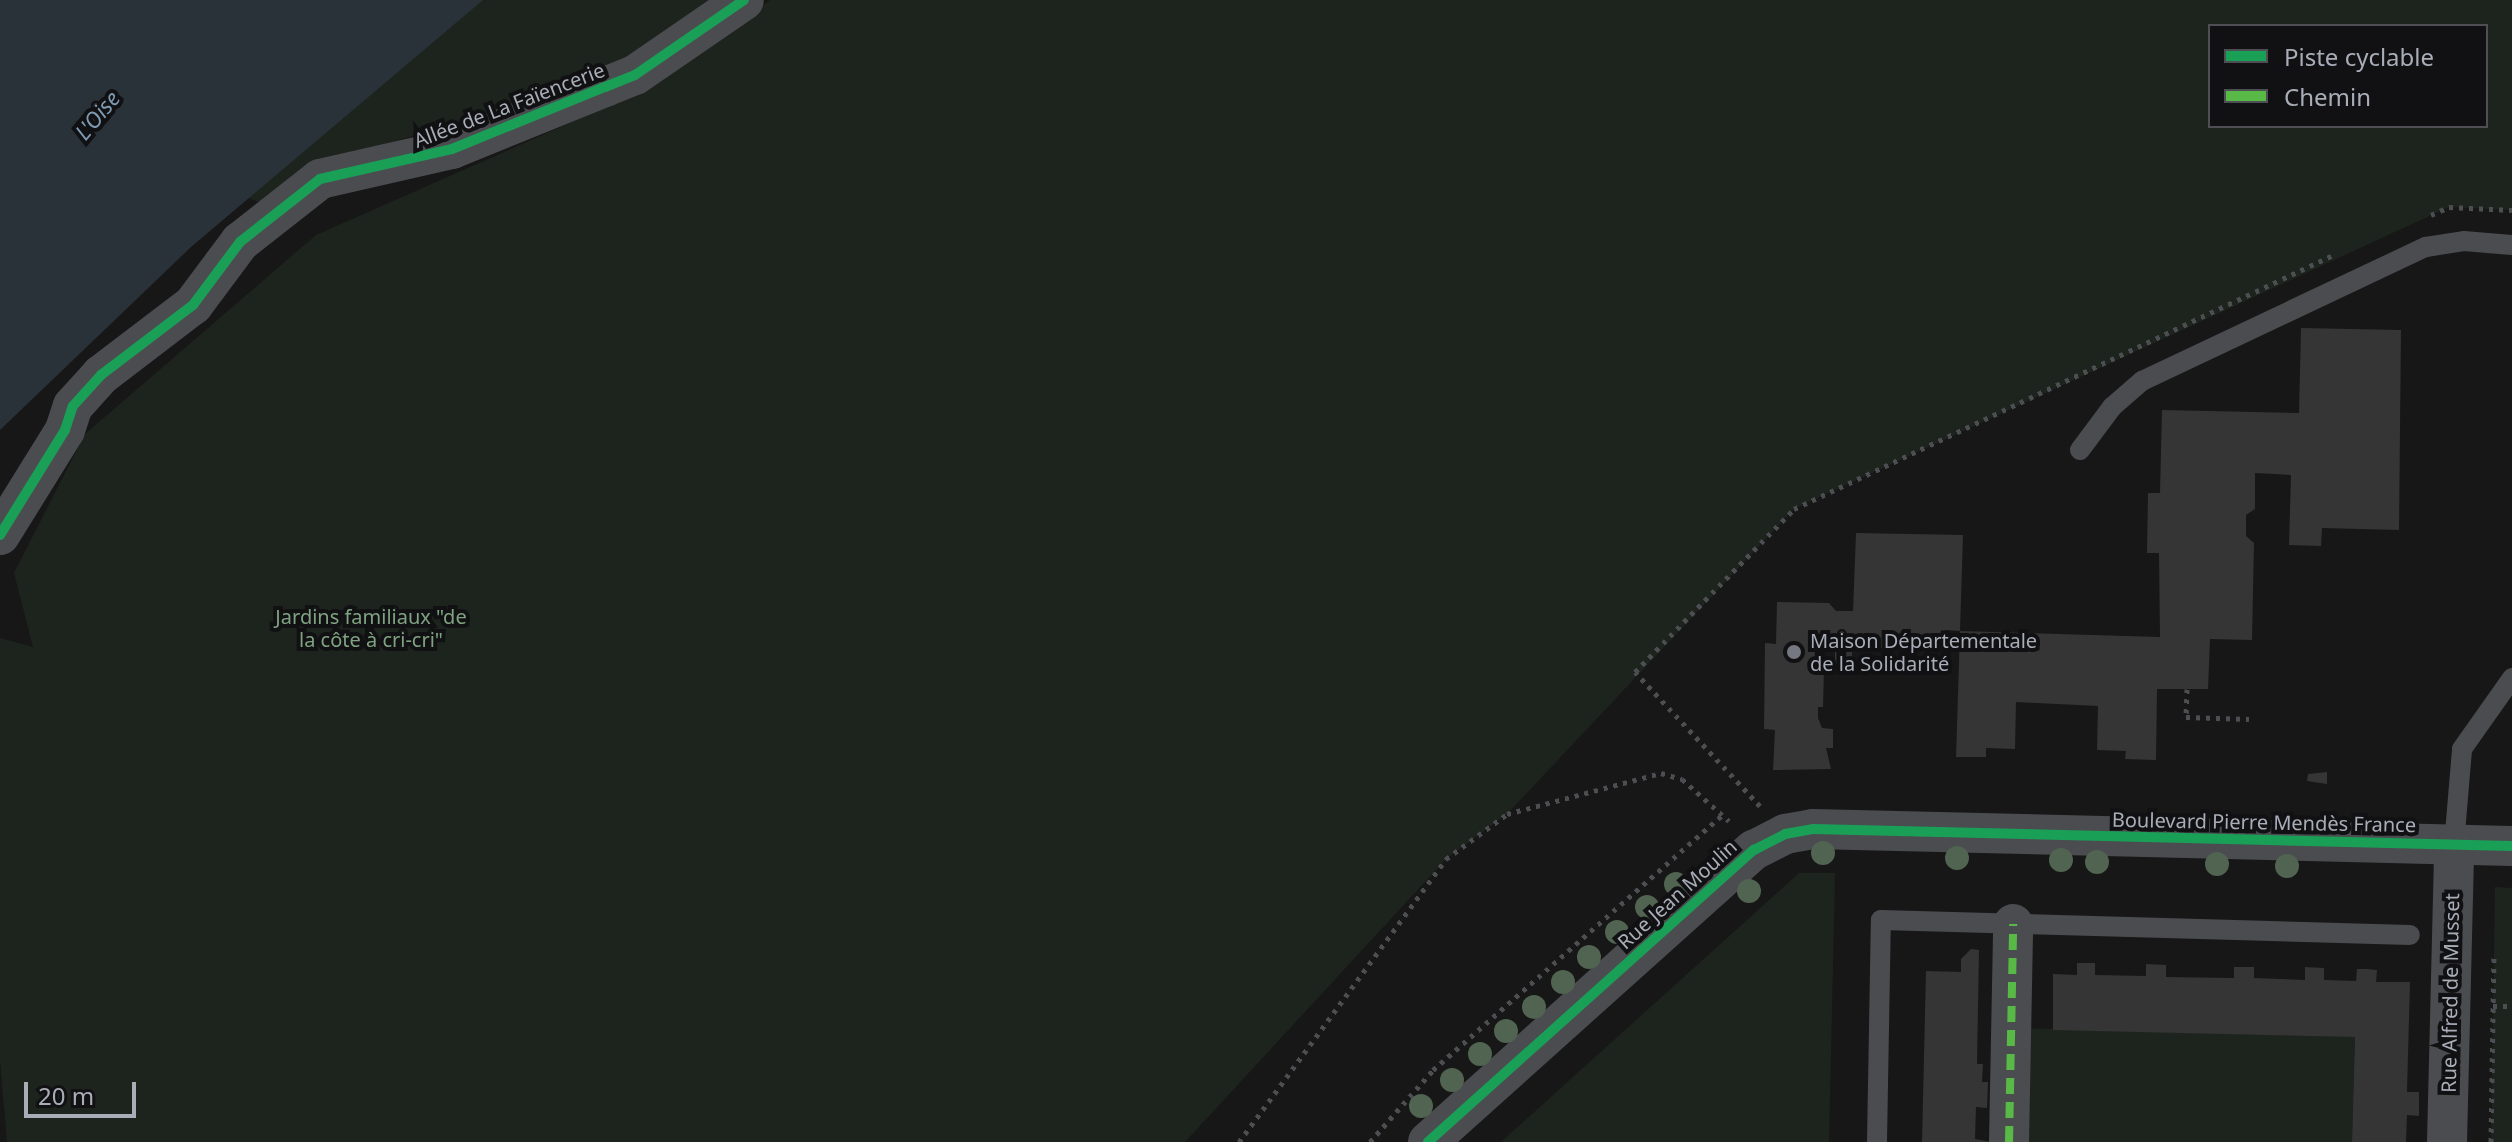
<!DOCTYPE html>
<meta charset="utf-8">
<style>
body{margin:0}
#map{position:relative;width:2512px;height:1142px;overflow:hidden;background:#171717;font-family:"Noto Sans",sans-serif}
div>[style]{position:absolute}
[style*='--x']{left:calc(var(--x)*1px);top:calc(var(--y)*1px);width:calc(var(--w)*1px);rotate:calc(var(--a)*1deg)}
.green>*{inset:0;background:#1d241e}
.water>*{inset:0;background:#2a3239}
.building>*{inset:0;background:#353536}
.path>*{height:5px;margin-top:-2.5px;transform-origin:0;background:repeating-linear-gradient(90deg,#4d4e52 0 4px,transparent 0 10px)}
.lane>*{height:20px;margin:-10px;padding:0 10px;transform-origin:10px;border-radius:10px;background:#4b4c50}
.street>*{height:40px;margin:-20px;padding:0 20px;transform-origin:20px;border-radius:20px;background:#4b4c50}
.quiet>*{height:8px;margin-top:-4px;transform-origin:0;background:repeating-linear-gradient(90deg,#58b947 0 16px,transparent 0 24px)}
.cycleway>*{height:10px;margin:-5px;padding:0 5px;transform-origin:5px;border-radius:5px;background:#1a9f57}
.trees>*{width:24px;height:24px;margin:-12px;border-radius:50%;background:#506451}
.dots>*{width:22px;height:22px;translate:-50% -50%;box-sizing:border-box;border:4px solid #111113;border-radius:50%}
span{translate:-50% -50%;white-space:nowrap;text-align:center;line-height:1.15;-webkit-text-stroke:8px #111113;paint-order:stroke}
.street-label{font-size:20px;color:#a8adb8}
.park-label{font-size:20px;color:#7fa381}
.poi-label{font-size:20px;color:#a8adb8}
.left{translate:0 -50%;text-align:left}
.water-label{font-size:22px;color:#7f9bb3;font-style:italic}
.legend{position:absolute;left:2208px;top:24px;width:280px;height:104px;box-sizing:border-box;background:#111113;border:2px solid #4d4f55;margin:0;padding:10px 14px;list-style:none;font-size:24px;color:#a8adb8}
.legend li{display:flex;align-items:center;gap:16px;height:40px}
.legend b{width:40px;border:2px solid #4d4f55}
.scale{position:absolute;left:24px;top:1082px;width:112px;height:36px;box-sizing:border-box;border:4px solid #a8adb8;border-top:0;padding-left:10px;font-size:24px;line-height:28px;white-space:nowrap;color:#a8adb8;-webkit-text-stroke:6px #111113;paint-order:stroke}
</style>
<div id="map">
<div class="green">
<i style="clip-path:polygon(444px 0,738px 0,695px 36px,525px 101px,354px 154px,266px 204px,239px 195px)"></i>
<i style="clip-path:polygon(evenodd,770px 0,2512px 0,2512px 210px,2449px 207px,1794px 509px,1507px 814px,1446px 859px,1185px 1142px,7px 1142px,0 1060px,0 638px,33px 647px,14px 573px,85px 434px,316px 235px,656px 85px,770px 0,2210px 26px,2486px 26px,2486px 126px,2210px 126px,2210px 26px)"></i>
<i style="clip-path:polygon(1799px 873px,1835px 873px,1829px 1142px,1501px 1142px)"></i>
<i style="clip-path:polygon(2495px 887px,2512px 888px,2512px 1142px,2491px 1142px)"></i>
<i style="clip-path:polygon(2011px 1028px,2355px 1037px,2352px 1142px,2009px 1142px)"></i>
</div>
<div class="water">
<i style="clip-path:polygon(0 0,483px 0,191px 247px,0 430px)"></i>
</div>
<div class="building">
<i style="clip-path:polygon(2301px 328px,2401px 330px,2399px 530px,2322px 528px,2321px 546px,2289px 545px,2291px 475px,2255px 473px,2255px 509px,2246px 515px,2246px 536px,2254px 543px,2252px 640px,2210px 639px,2208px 689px,2157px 689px,2156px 760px,2125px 759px,2126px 751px,2097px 750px,2098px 706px,2016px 702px,2015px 749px,1986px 748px,1986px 757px,1956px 757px,1960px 631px,2160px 637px,2159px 553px,2147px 553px,2148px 493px,2160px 493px,2162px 410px,2299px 413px)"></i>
<i style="clip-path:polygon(1856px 533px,1963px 535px,1960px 631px,1945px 630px,1944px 650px,1852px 647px,1852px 664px,1835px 664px,1835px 647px,1824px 647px,1818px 656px,1818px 669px,1824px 669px,1823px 707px,1818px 707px,1818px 718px,1822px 728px,1833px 729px,1833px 748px,1826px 748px,1831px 769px,1773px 770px,1775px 730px,1764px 729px,1765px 643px,1776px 644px,1777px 602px,1829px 603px,1836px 611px,1853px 611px)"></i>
<i style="clip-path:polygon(2327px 772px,2327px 784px,2307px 781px,2308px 774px)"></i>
<i style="clip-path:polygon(1971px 949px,1979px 950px,1977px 1064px,1983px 1064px,1982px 1082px,1988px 1082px,1987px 1108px,1976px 1107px,1975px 1139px,1991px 1142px,1922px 1142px,1926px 971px,1961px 972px,1961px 959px)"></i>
<i style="clip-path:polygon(2077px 963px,2095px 963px,2095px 975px,2146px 976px,2146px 964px,2166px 965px,2166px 977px,2234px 978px,2234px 967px,2254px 967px,2254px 978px,2305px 980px,2305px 967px,2324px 968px,2324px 980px,2356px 981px,2357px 969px,2367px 969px,2377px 970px,2376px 982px,2410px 982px,2407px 1092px,2419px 1092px,2419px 1116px,2407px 1115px,2406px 1142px,2352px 1142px,2355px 1037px,2053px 1030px,2053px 974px,2077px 975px)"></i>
</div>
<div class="path">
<i style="--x:2431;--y:215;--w:20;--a:-24"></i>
<i style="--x:2449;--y:207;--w:63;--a:2.7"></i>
<i style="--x:2187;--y:689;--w:28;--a:92"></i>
<i style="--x:2186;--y:717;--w:63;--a:1.8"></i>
<i style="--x:1760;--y:806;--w:183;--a:-133"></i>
<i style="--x:1635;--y:672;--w:228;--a:-45.7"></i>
<i style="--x:1794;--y:509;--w:596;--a:-25.23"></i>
<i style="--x:2493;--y:1006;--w:19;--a:0"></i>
<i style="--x:1239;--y:1142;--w:351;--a:-53.8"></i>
<i style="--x:1446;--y:859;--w:76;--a:-36.4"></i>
<i style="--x:1507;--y:814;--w:159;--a:-14.9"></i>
<i style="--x:1661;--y:773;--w:22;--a:16"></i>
<i style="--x:1682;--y:779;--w:63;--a:41.8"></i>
<i style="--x:1370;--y:1142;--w:96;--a:-48.8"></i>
<i style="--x:1433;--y:1070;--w:387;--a:-41.4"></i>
<i style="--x:2491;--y:1142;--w:187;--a:-89.1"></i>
</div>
<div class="lane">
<i style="--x:2080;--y:450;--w:54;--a:-53.3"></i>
<i style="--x:2112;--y:407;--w:40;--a:-41"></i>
<i style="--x:2142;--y:381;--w:314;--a:-25.3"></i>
<i style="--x:2426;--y:247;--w:38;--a:-9"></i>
<i style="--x:2464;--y:241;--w:48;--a:4.8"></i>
<i style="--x:2454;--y:845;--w:96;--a:-85.2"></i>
<i style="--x:2462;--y:749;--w:87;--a:-54.8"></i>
<i style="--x:1877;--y:1142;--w:222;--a:-89"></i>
<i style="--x:1881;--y:920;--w:529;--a:1.62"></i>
</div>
<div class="street">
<i style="--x:0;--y:535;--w:123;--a:-58.2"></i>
<i style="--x:65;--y:430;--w:25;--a:-72"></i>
<i style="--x:73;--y:406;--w:42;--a:-47.9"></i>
<i style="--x:101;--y:375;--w:116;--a:-37.3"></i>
<i style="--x:193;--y:305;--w:79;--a:-53.3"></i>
<i style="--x:240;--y:242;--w:102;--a:-38.2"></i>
<i style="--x:320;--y:179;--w:135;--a:-12.8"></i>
<i style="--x:452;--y:149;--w:165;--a:-22.1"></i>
<i style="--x:605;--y:87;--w:32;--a:-22"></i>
<i style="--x:635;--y:75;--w:132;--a:-34.5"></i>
<i style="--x:1428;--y:1142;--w:438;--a:-41.9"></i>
<i style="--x:1754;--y:850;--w:35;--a:-27"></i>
<i style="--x:1785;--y:834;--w:28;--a:-10"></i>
<i style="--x:1813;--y:829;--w:699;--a:1.39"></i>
<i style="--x:2009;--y:1142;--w:218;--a:-88.9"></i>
<i style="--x:2447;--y:1142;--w:297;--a:-88.6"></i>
</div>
<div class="quiet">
<i style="--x:2009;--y:1142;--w:218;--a:-88.9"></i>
</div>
<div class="cycleway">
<i style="--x:0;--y:535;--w:123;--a:-58.2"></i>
<i style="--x:65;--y:430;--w:25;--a:-72"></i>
<i style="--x:73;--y:406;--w:42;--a:-47.9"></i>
<i style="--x:101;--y:375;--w:116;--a:-37.3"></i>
<i style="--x:193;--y:305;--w:79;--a:-53.3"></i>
<i style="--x:240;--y:242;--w:102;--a:-38.2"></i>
<i style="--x:320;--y:179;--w:135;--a:-12.8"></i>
<i style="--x:452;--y:149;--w:165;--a:-22.1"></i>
<i style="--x:605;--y:87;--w:32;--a:-22"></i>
<i style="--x:635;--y:75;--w:132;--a:-34.5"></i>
<i style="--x:1428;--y:1142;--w:438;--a:-41.9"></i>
<i style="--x:1754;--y:850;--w:35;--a:-27"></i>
<i style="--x:1785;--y:834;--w:28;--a:-10"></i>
<i style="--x:1813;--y:829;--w:699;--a:1.39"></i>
</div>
<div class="trees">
<i style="left:1823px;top:853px"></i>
<i style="left:1957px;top:858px"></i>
<i style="left:2061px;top:860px"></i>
<i style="left:2097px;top:862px"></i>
<i style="left:2217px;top:864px"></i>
<i style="left:2287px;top:866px"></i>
<i style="left:1676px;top:884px"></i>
<i style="left:1749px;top:891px"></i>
<i style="left:1647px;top:907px"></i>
<i style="left:1617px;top:932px"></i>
<i style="left:1589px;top:957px"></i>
<i style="left:1563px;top:982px"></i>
<i style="left:1534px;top:1007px"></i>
<i style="left:1506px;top:1031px"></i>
<i style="left:1480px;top:1054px"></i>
<i style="left:1452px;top:1080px"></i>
<i style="left:1421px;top:1106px"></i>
</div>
<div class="dots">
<i style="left:1794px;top:652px;background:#757880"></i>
</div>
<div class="street-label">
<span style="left:509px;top:105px;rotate:-21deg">Allée de La Faïencerie</span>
<span style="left:2264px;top:822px;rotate:1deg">Boulevard Pierre Mendès France</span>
<span style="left:1677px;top:894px;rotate:-42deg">Rue Jean Moulin</span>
<span style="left:2450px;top:993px;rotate:-89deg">Rue Alfred de Musset</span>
</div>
<div class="park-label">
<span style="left:371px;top:628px">Jardins familiaux "de<br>la côte à cri-cri"</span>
</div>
<div class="poi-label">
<span class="left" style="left:1810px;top:652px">Maison Départementale<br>de la Solidarité</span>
</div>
<div class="water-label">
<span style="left:97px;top:115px;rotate:-50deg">L'Oise</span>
</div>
<ul class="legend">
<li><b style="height:10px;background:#1a9f57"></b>Piste cyclable</li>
<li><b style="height:10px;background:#58b947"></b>Chemin</li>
</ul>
<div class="scale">20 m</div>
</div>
